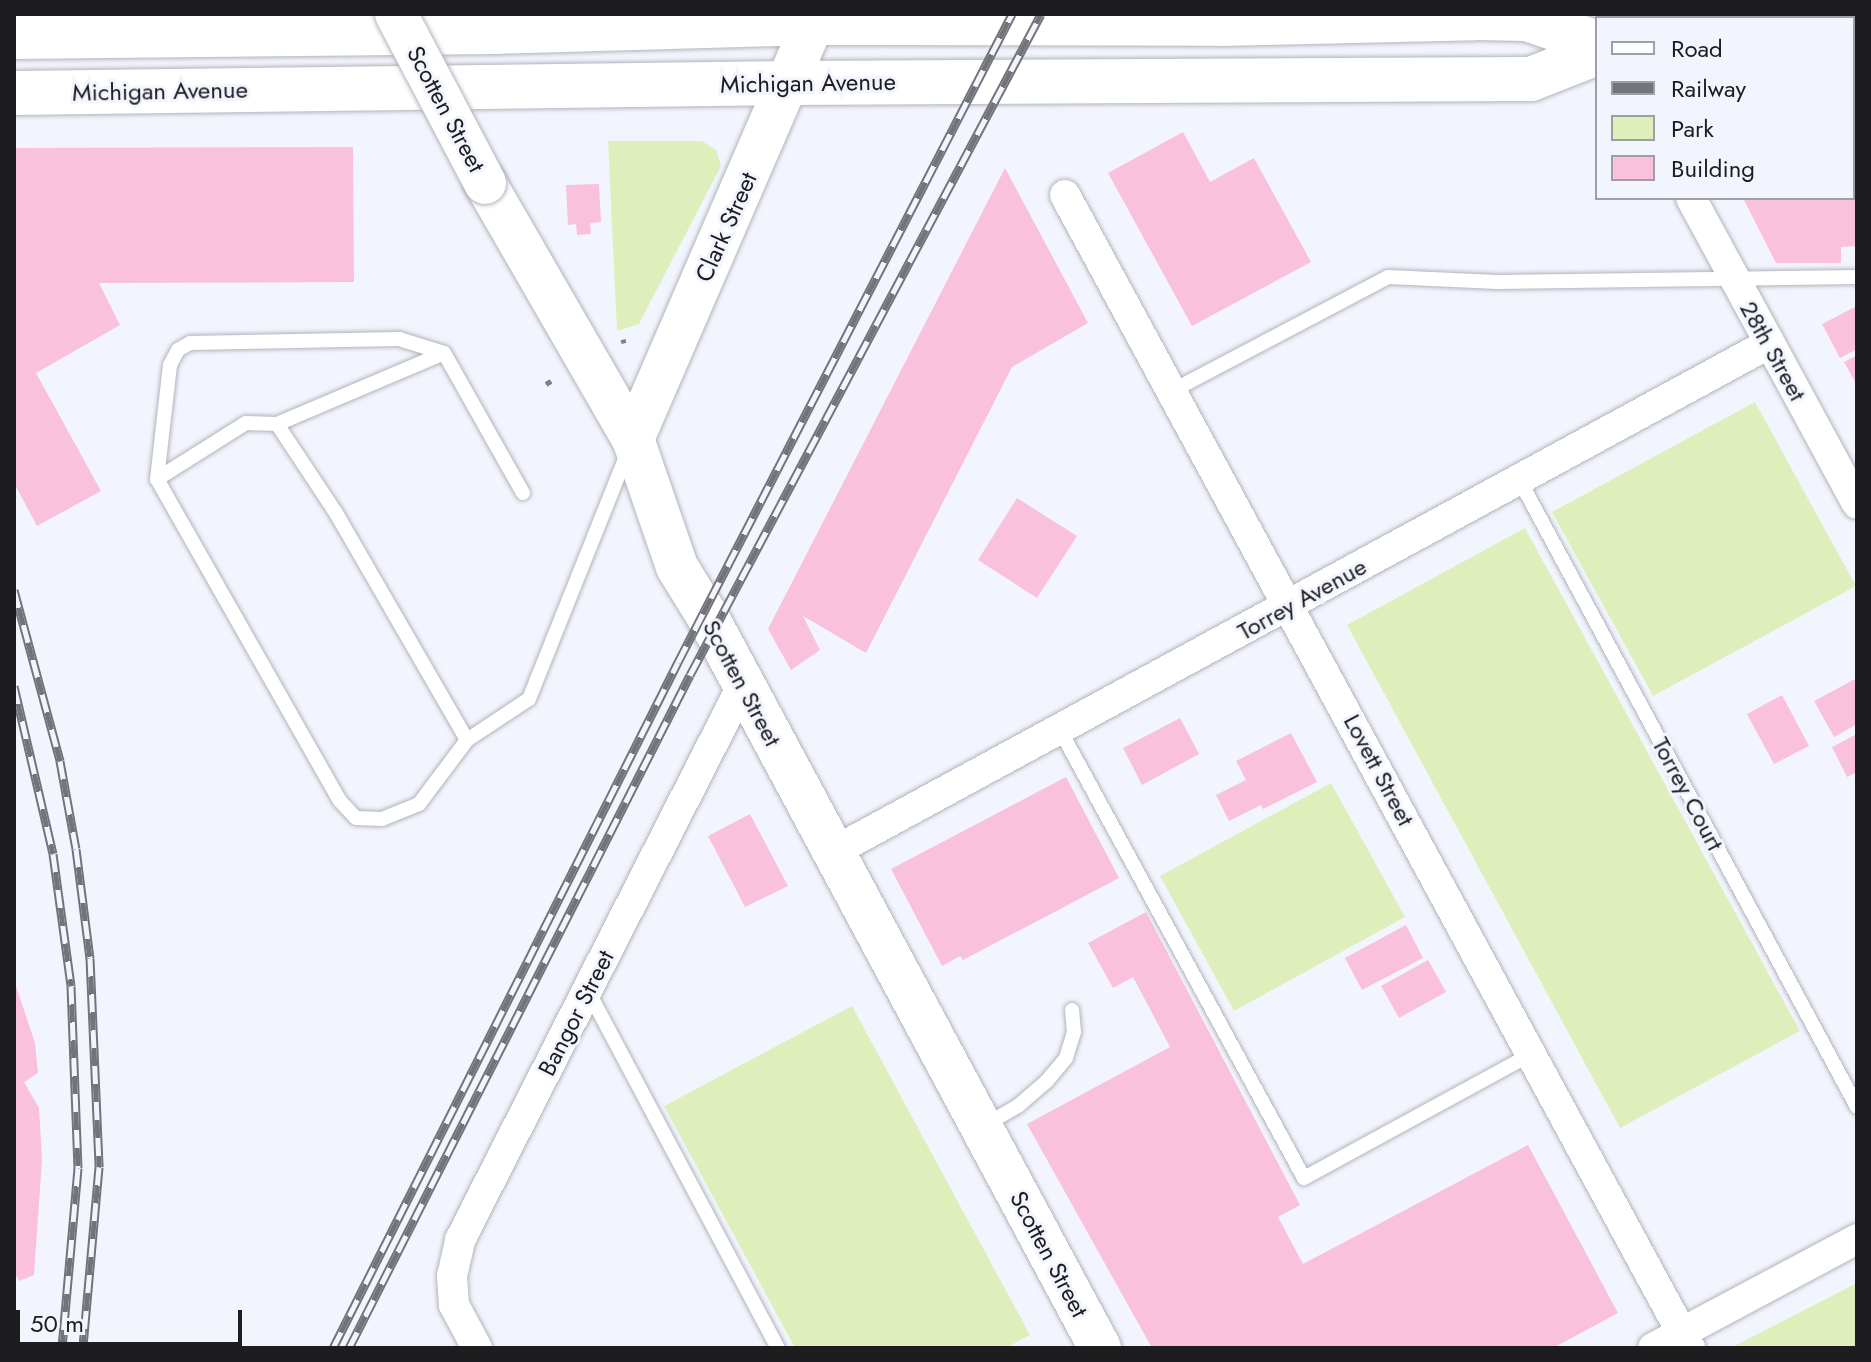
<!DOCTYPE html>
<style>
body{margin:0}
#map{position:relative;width:1871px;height:1362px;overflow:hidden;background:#f3f5fe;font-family:Jost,sans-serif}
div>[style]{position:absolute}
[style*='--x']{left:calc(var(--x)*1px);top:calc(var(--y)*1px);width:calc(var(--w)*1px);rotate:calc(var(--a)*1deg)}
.green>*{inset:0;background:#deefbc}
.building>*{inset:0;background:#f9c1dc}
.path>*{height:5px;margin-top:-2.5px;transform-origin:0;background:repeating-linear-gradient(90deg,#808186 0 6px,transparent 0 10px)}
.roads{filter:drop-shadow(0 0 2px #b2b4bc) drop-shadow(0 0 2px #b2b4bc)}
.lane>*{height:14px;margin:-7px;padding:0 7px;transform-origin:7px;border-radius:7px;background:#fff}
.street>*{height:30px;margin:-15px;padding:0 15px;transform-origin:15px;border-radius:15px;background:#fff}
.secondary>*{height:42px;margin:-21px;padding:0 21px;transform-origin:21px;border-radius:21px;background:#fff}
.primary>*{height:44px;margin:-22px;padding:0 22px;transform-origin:22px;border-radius:22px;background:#fff}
.rail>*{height:9px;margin-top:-4.5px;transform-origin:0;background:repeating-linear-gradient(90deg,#f3f5fe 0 18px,#737479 0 36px);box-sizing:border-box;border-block:2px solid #737479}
.bridges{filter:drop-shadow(0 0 2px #b2b4bc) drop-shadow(0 0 2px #b2b4bc)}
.secondary-bridge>*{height:42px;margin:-21px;padding:0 21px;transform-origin:21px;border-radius:21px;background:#fff}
span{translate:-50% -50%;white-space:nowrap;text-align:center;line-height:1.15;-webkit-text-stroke:6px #f3f5fe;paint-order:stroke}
.street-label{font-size:24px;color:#1d1d20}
.frame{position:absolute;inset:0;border:16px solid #1d1d20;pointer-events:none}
.legend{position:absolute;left:1595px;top:16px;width:260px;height:184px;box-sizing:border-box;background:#f3f5fe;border:2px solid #9d9fa5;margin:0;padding:10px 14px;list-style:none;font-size:24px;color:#1d1d20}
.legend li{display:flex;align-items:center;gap:16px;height:40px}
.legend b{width:40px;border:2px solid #9d9fa5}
.scale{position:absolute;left:16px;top:1310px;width:226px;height:36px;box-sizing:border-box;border:4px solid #1d1d20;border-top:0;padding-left:10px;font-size:24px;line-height:28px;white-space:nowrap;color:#1d1d20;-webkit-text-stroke:6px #f3f5fe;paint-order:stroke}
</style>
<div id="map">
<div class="green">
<i style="clip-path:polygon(608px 141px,702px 141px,716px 150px,721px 166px,639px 324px,617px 331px)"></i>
<i style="clip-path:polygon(1755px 402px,1856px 586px,1653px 696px,1552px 512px)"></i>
<i style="clip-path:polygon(1525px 528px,1800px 1031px,1620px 1128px,1347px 625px)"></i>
<i style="clip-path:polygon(1331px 783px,1405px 917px,1234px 1011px,1160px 876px)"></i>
<i style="clip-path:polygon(852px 1006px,1030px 1335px,1006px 1348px,795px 1348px,664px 1106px)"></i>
<i style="clip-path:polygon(1857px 1283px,1857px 1348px,1732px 1347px)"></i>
</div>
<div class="building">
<i style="clip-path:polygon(1853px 127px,1857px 127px,1857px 246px,1841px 247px,1841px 263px,1776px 263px,1743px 198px,1853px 198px)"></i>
<i style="clip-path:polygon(1183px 132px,1210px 182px,1254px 158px,1311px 262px,1192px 326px,1108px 173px)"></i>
<i style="clip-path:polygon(353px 147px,354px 282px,99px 283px,120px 325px,36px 373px,101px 491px,37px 526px,14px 483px,14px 148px)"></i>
<i style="clip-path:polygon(1005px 168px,1088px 323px,1012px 367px,866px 653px,803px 616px,820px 650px,791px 670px,768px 629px)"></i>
<i style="clip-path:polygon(599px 184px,601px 222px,590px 223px,591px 234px,577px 235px,576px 224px,568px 225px,566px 185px)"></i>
<i style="clip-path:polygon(1857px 306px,1857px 349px,1840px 358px,1822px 324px)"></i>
<i style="clip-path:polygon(1857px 355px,1857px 385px,1844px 362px)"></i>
<i style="clip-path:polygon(1017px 498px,1077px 536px,1037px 598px,978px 560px)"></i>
<i style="clip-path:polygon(1857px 678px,1857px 724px,1834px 737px,1814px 701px)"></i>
<i style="clip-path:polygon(1782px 695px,1809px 746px,1774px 764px,1747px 714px)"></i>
<i style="clip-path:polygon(1180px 718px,1199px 754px,1142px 785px,1123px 748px)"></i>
<i style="clip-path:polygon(1291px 733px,1317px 782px,1263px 809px,1261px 805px,1229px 821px,1216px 795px,1246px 780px,1236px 761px)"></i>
<i style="clip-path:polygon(1857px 734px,1857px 772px,1847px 777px,1832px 747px)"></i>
<i style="clip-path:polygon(1066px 777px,1119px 878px,963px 960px,960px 956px,942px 966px,891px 869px)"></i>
<i style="clip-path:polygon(750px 814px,788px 886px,745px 907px,708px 836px)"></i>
<i style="clip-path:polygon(1146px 912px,1300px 1205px,1278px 1217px,1303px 1264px,1528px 1145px,1618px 1313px,1553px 1348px,1152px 1348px,1027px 1124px,1170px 1047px,1133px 977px,1113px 988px,1088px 943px)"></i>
<i style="clip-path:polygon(1406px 925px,1423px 958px,1362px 990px,1345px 958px)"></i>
<i style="clip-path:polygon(1428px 960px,1446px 992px,1399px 1018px,1381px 986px)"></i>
<i style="clip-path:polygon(15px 983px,35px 1043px,38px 1073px,24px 1082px,39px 1108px,42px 1160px,34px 1275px,19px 1281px,14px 1272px)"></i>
</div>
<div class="path">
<i style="--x:623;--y:339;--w:4;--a:76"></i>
<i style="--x:546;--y:384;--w:6;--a:-31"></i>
</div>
<div class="roads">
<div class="lane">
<i style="--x:1170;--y:392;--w:246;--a:-27.8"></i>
<i style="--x:1388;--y:277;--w:109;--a:2.6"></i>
<i style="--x:1497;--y:282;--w:360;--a:-0.8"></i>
<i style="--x:277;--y:424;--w:181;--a:-23"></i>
<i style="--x:157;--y:479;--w:105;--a:-32.2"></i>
<i style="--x:246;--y:423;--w:31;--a:2"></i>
<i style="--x:277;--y:424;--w:107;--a:56.5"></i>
<i style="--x:336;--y:513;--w:262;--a:60"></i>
<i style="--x:1520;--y:481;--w:711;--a:61.7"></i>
<i style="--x:523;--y:493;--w:161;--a:-119.4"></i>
<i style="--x:444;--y:353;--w:47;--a:-162.7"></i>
<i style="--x:399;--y:339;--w:209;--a:178.9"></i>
<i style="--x:190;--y:343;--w:14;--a:150"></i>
<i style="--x:178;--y:350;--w:17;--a:118"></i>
<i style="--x:170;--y:365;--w:115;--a:96.5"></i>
<i style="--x:157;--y:479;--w:370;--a:60.4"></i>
<i style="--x:340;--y:801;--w:23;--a:47"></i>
<i style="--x:356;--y:818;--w:26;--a:2"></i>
<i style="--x:382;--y:819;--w:40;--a:-22"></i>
<i style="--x:419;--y:804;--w:80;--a:-53.1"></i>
<i style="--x:467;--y:740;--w:74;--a:-33.5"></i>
<i style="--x:529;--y:699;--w:264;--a:-68.2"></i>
<i style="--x:1060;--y:730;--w:510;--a:61.43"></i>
<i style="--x:1304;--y:1178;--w:259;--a:-28.6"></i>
<i style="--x:588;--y:991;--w:404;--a:62"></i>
<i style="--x:985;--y:1125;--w:38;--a:-30"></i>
<i style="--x:1018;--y:1106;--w:37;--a:-41"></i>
<i style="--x:1046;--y:1082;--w:31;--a:-50"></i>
<i style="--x:1066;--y:1058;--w:27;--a:-73"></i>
<i style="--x:1074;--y:1032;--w:22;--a:-95"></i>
</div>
<div class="street">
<i style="--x:1065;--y:195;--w:1312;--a:61.54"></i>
<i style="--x:1691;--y:198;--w:348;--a:61.5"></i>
<i style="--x:833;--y:852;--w:1066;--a:-28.51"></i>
<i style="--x:477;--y:1348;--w:49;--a:-118.1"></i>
<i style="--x:454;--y:1305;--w:29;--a:-94"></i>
<i style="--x:452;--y:1276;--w:37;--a:-77"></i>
<i style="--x:460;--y:1240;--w:624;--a:-63.02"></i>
<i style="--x:1653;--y:1348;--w:231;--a:-28.1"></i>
</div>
<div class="secondary">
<i style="--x:485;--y:183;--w:296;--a:60"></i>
<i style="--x:633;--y:439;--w:135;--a:71"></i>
<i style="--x:677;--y:567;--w:55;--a:58.3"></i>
<i style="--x:706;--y:614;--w:833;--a:61.77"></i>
<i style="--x:633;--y:439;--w:463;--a:-66.6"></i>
</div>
<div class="primary">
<i style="--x:14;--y:37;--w:479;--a:-0.6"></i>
<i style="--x:493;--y:32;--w:320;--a:-1.6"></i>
<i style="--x:813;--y:23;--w:407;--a:0.1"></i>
<i style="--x:1220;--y:24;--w:256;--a:-1.3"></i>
<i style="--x:1476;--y:18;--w:51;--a:1.1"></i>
<i style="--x:1527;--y:19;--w:74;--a:18.9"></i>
<i style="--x:1853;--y:46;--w:4;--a:0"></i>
<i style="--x:14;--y:93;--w:776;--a:-0.74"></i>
<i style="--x:790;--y:83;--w:741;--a:-0.31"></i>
<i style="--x:1531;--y:79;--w:71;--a:-21.5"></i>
</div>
</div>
<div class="rail">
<i style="--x:14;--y:590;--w:177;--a:74.9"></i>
<i style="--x:60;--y:761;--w:89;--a:79.7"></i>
<i style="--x:76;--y:849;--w:110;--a:82.7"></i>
<i style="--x:90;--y:958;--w:209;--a:87.5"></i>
<i style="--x:99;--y:1167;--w:182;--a:95.1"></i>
<i style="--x:14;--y:686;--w:172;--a:76.9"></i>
<i style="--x:53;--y:854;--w:133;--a:82.2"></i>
<i style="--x:71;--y:986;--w:182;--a:87.8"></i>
<i style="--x:78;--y:1168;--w:181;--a:95.1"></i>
<i style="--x:333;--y:1348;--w:768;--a:-63.3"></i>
<i style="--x:678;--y:662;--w:729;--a:-62.73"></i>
<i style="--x:349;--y:1348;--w:754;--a:-63.13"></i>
<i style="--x:690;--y:675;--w:748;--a:-62.03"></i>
</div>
<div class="bridges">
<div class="secondary-bridge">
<i style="--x:396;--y:14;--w:191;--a:62.2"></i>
</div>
</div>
<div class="street-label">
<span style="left:808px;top:83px;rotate:-1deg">Michigan Avenue</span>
<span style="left:160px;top:91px;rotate:-1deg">Michigan Avenue</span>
<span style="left:446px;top:109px;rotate:62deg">Scotten Street</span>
<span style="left:726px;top:227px;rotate:-66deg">Clark Street</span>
<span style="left:1773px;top:351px;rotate:61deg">28th Street</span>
<span style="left:1302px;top:599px;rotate:-29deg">Torrey Avenue</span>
<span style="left:742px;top:683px;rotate:62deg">Scotten Street</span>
<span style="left:1379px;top:770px;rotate:62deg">Lovett Street</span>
<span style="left:1688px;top:794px;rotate:62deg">Torrey Court</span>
<span style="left:576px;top:1013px;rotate:-63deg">Bangor Street</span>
<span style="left:1049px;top:1254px;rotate:62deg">Scotten Street</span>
</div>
<div class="frame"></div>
<ul class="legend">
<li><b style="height:10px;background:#fff"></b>Road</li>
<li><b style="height:10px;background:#737479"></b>Railway</li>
<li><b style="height:22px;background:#deefbc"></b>Park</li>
<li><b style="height:22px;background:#f9c1dc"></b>Building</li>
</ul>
<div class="scale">50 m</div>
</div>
